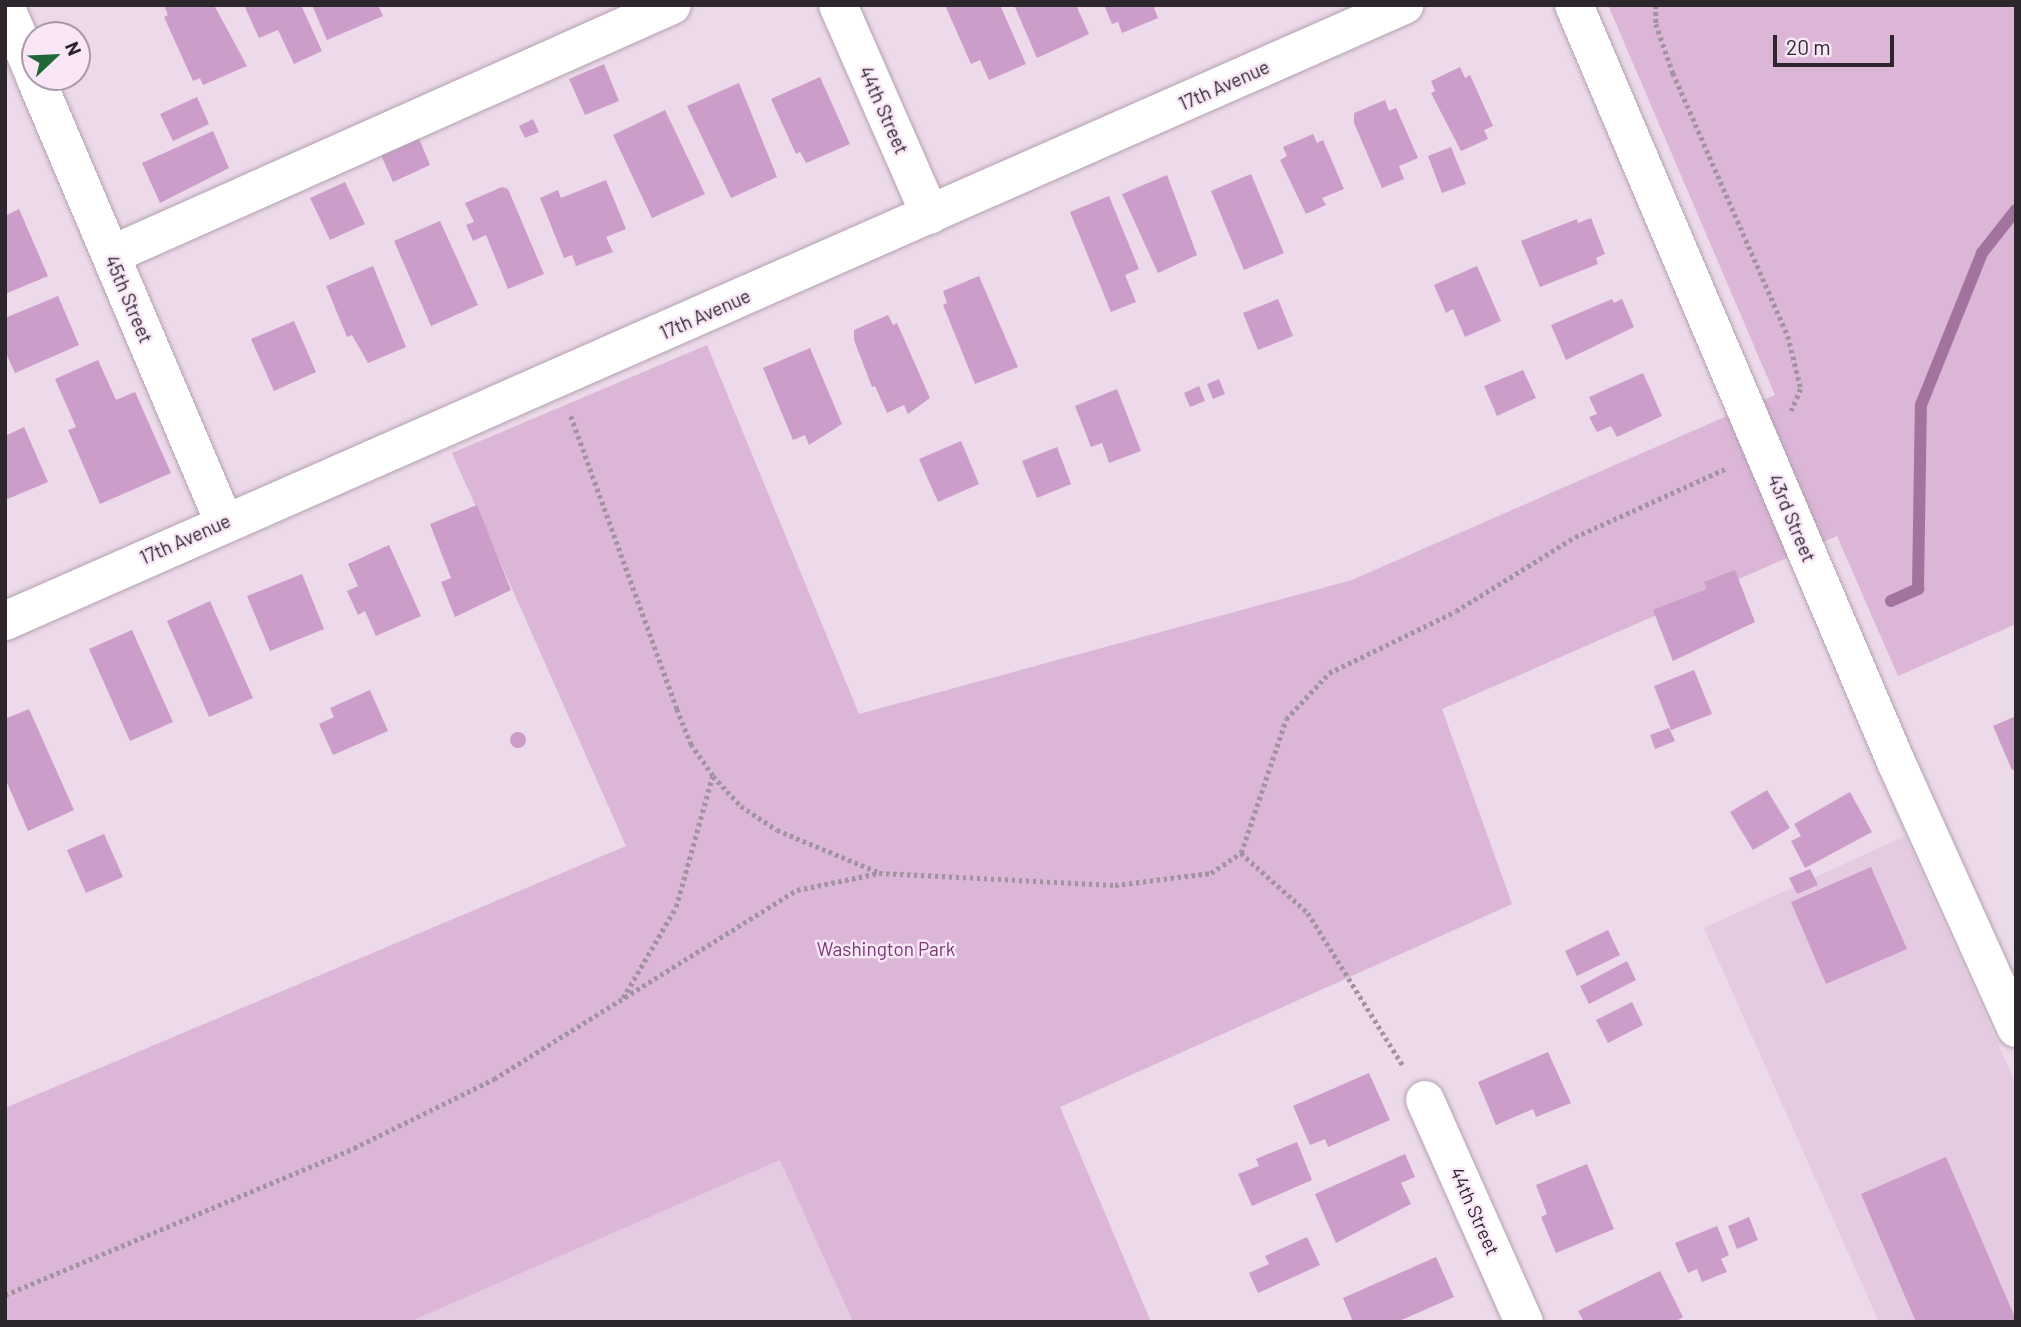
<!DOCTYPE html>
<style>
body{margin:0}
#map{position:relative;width:2021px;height:1327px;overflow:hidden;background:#ecd9e9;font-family:Barlow,sans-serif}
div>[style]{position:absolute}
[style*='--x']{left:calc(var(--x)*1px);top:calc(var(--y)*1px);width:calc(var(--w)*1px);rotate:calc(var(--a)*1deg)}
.built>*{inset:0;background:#e4cbe1}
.green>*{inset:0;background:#dbb6d7}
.stream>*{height:12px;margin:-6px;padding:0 6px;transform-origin:6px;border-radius:6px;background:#a1739d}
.building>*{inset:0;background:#cc9dc8}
.round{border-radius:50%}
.path>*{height:4.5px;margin-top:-2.25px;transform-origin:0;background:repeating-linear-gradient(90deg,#a1939f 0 3.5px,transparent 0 7px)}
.roads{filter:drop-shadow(0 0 2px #b3a1b1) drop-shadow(0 0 2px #b3a1b1)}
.minor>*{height:38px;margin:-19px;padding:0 19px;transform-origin:19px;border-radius:19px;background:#fff}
span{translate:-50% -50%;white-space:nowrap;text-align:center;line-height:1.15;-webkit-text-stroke:5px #f9e6f7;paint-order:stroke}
.street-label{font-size:19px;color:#2d262c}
.park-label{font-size:19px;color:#743971}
.frame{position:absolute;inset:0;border:7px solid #2d262c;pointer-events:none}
.north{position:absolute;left:21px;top:21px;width:70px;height:70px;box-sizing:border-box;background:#f9e6f7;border:2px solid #a799a6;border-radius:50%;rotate:67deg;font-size:19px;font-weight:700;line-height:28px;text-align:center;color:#2d262c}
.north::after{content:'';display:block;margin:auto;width:24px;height:32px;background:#206835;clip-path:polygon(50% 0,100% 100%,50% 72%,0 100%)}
.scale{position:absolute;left:1773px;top:35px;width:121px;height:32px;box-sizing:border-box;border:4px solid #2d262c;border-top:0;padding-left:9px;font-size:21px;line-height:24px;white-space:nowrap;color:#2d262c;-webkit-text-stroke:5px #f9e6f7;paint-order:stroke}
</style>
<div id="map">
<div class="built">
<i style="clip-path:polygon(1905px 836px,2016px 1084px,2016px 1322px,1879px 1322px,1704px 928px)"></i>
<i style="clip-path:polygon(781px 1159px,853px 1322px,409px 1322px)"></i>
</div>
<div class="green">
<i style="clip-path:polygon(1608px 5px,2016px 5px,2016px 624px,1898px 676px,1837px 536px,1442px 709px,1512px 904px,1060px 1107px,1151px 1322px,853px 1322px,780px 1160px,409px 1322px,5px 1322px,5px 1108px,626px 846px,452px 453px,707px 345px,859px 714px,1352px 580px,1775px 395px)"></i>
</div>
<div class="stream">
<i style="--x:1891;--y:601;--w:30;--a:-24"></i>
<i style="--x:1918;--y:589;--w:184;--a:-89.1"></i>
<i style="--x:1921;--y:405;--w:164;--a:-68.1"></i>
<i style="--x:1982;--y:253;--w:55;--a:-51.7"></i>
</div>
<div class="building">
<i style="clip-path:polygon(164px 5px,214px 5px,247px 66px,203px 85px,200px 78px,193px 81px,164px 17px,168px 15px)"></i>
<i style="clip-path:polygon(244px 5px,301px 5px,322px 51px,294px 64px,278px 30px,259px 38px)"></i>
<i style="clip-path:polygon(312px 5px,378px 5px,383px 16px,327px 40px)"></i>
<i style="clip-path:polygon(945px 5px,1000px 5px,1026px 64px,989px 80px,980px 60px,971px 64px)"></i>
<i style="clip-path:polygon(1014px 5px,1076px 5px,1089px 34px,1037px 58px)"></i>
<i style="clip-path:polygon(1104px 5px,1159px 5px,1154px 8px,1158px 18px,1122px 33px,1118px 22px,1112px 24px)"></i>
<i style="clip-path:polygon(604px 64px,619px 101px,585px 115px,569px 79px)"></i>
<i style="clip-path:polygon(1460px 67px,1465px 78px,1470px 75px,1493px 126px,1484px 130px,1488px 139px,1461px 151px,1431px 93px,1435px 91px,1431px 81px)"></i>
<i style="clip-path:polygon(820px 77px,850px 144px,806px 163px,800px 152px,796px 154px,771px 99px)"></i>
<i style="clip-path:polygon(739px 83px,777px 177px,731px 198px,687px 106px)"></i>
<i style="clip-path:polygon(197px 97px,209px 124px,173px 141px,160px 114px)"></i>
<i style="clip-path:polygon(1385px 100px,1389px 111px,1396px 108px,1418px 158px,1399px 166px,1404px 179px,1382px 188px,1354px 123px,1354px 113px)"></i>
<i style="clip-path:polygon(665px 110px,705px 194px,652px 218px,613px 135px)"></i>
<i style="clip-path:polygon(533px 119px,539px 132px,525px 138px,519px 126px)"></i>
<i style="clip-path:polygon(415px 129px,430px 165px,393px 182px,377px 146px)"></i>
<i style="clip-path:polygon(213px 131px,229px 168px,160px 203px,142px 163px)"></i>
<i style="clip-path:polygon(1313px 134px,1317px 143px,1323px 140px,1344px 189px,1322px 198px,1326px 205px,1306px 214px,1280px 160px,1287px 156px,1283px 147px)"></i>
<i style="clip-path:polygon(1451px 147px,1466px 184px,1442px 193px,1428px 156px)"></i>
<i style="clip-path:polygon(1251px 174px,1284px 253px,1244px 270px,1211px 191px)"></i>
<i style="clip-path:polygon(1167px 175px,1197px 255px,1158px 273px,1122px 194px)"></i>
<i style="clip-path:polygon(606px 180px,626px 229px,606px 237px,613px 252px,576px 266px,572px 255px,564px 258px,540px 198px,558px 190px,561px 198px)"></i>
<i style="clip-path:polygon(345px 182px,365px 224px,330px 240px,310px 198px)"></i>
<i style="clip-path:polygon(502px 187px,508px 189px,544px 274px,508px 289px,486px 235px,473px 241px,466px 225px,474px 222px,465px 203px)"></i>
<i style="clip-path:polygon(1109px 196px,1139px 269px,1125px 275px,1136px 302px,1111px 312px,1070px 212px)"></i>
<i style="clip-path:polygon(19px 209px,48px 276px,5px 294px,5px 216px)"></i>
<i style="clip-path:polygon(1591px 218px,1605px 254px,1596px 258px,1598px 264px,1540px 287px,1521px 241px,1577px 219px,1578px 223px)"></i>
<i style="clip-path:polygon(440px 221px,478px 305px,431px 326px,394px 241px)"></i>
<i style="clip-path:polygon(373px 266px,406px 347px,368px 363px,352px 335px,347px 337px,326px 286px)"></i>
<i style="clip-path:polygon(1477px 266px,1501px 321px,1465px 337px,1453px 309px,1446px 313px,1434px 285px)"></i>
<i style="clip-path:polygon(979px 276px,1018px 367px,975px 384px,943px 305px,947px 303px,943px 291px)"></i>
<i style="clip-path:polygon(58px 296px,79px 345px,15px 373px,5px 351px,5px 318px)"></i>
<i style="clip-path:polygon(1278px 299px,1293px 336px,1258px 350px,1243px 313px)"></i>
<i style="clip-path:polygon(1612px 299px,1614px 303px,1622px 299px,1634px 327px,1566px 360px,1551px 325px)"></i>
<i style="clip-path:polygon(888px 315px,893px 325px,897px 323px,930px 398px,908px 414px,904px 405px,887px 413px,875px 386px,872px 387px,854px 340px,854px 330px)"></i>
<i style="clip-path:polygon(294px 321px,316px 372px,274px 391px,251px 339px)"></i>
<i style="clip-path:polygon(810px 348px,842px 424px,809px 445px,805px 435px,793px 440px,763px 368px)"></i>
<i style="clip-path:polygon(98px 360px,116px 400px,135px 392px,171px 473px,100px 504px,68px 430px,76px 427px,55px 379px)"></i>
<i style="clip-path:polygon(1523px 370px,1536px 398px,1497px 416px,1484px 386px)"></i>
<i style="clip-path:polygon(1643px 373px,1662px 416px,1617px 437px,1611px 426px,1597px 432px,1589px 417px,1597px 414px,1589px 397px)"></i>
<i style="clip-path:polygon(1219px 379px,1225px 394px,1213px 399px,1207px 384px)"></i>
<i style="clip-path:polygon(1199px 386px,1205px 401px,1190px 407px,1184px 393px)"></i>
<i style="clip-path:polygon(1117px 389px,1141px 451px,1109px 463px,1102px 443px,1091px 447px,1075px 406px)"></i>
<i style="clip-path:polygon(24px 427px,48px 482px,5px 500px,5px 436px)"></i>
<i style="clip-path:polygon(961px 441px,979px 484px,938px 502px,919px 459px)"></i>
<i style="clip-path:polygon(1057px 447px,1071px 484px,1037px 498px,1022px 461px)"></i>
<i style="clip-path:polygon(477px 505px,511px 590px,455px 617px,441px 582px,451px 578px,430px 524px)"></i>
<i style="clip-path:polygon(389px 545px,421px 616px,376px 636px,365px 611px,358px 615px,347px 591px,358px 586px,348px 564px)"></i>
<i style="clip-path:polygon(1735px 570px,1755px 622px,1673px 661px,1653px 610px,1707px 589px,1704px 582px)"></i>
<i style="clip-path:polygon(302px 574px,324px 629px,270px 651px,247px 596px)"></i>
<i style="clip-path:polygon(210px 601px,253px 698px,209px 717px,167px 621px)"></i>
<i style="clip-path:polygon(132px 630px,173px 722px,130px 741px,89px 649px)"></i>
<i style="clip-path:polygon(1694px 670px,1712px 714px,1671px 730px,1654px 686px)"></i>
<i style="clip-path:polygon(370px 690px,388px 731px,333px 755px,319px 724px,334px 717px,330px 708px)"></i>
<i style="clip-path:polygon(29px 709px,74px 810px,28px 831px,5px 778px,5px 719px)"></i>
<i style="clip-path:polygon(2016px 716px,2016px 768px,2012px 770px,1993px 726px)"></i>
<i style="clip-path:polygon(1669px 728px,1675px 741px,1655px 749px,1650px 735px)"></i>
<i class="round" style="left:510px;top:732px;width:16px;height:16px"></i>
<i style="clip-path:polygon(1767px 790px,1790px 828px,1753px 850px,1730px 812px)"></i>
<i style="clip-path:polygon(1850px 792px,1872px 832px,1805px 868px,1791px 841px,1801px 836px,1794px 824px)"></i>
<i style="clip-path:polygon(104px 834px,123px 877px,86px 893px,67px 850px)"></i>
<i style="clip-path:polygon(1871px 867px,1907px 949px,1826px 984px,1791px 902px)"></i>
<i style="clip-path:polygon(1810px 869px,1818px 885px,1797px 894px,1789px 878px)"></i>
<i style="clip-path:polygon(1608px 930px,1620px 955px,1577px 976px,1565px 951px)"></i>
<i style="clip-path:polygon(1627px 961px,1636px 980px,1589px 1004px,1580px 986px)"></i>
<i style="clip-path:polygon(1632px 1002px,1643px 1025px,1608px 1043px,1596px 1020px)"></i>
<i style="clip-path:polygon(1548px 1052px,1571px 1103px,1536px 1117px,1533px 1109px,1496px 1125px,1478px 1082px)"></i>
<i style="clip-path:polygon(1369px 1073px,1390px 1120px,1328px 1147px,1325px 1139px,1310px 1145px,1293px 1106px)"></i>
<i style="clip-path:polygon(1297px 1142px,1312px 1180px,1252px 1206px,1238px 1174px,1259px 1166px,1256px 1159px)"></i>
<i style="clip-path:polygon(1405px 1154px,1415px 1177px,1401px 1183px,1411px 1204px,1336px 1243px,1315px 1194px)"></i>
<i style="clip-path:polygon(1946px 1157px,2016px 1320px,2016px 1322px,1916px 1322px,1861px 1194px)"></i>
<i style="clip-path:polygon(1587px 1164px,1614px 1229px,1556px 1253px,1541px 1217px,1547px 1214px,1536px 1185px)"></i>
<i style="clip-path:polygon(1749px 1217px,1758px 1240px,1737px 1249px,1728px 1226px)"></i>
<i style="clip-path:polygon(1717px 1226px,1729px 1255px,1721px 1259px,1727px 1272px,1702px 1282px,1697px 1269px,1688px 1273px,1675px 1243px)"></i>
<i style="clip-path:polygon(1307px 1237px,1320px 1265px,1258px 1293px,1249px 1273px,1269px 1264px,1265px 1256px)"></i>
<i style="clip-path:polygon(1436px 1257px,1454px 1297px,1397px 1322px,1353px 1322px,1343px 1298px)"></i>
<i style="clip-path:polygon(1660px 1271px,1683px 1317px,1674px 1322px,1584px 1322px,1578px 1311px)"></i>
</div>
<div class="path">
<i style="--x:1656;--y:5;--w:19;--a:90"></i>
<i style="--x:1656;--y:24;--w:52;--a:70.9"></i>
<i style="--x:1673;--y:73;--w:287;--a:66.4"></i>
<i style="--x:1788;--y:336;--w:55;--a:76.2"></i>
<i style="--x:1801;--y:389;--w:24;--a:114"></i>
<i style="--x:571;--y:416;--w:312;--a:70.1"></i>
<i style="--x:677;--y:709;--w:38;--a:68"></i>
<i style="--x:691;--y:744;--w:39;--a:55"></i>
<i style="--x:713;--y:776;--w:41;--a:47"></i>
<i style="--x:741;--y:806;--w:43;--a:33.7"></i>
<i style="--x:777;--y:830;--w:109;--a:22.6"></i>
<i style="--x:1241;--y:853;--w:90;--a:41.8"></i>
<i style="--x:1308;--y:913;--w:181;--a:58.1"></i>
<i style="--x:623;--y:998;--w:105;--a:-59.8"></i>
<i style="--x:676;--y:907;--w:135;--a:-74.5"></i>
<i style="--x:5;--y:1295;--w:379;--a:-22.8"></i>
<i style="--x:354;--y:1148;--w:156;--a:-26.2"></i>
<i style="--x:494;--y:1079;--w:357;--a:-32"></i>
<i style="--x:797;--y:890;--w:84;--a:-11.7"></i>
<i style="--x:879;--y:873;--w:236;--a:2.9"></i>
<i style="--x:1115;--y:885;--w:97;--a:-7.1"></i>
<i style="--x:1211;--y:873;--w:36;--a:-34"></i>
<i style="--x:1241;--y:853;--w:141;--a:-71.4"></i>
<i style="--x:1286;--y:719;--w:63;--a:-46.9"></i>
<i style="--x:1329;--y:673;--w:141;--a:-26"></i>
<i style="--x:1456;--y:611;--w:140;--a:-31.9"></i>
<i style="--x:1575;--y:537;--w:167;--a:-24.4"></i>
</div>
<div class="roads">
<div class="minor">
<i style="--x:838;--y:5;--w:229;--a:66.3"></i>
<i style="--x:1574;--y:5;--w:823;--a:66.96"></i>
<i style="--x:1896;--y:762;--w:292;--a:65.7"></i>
<i style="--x:5;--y:6;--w:76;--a:66.8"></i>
<i style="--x:35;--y:77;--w:483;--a:67"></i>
<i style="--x:111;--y:255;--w:614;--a:-24.02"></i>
<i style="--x:5;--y:621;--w:1529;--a:-23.76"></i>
<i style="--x:1425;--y:1100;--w:243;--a:66"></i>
</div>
</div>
<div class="street-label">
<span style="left:1224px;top:85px;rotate:-24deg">17th Avenue</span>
<span style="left:884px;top:110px;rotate:66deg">44th Street</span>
<span style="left:129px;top:299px;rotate:67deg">45th Street</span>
<span style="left:705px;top:314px;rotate:-24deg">17th Avenue</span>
<span style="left:1792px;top:518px;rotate:67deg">43rd Street</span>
<span style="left:185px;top:539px;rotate:-24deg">17th Avenue</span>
<span style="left:1475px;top:1211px;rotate:66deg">44th Street</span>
</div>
<div class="park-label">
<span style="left:886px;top:949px">Washington Park</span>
</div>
<div class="frame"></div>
<div class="north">N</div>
<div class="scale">20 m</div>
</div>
